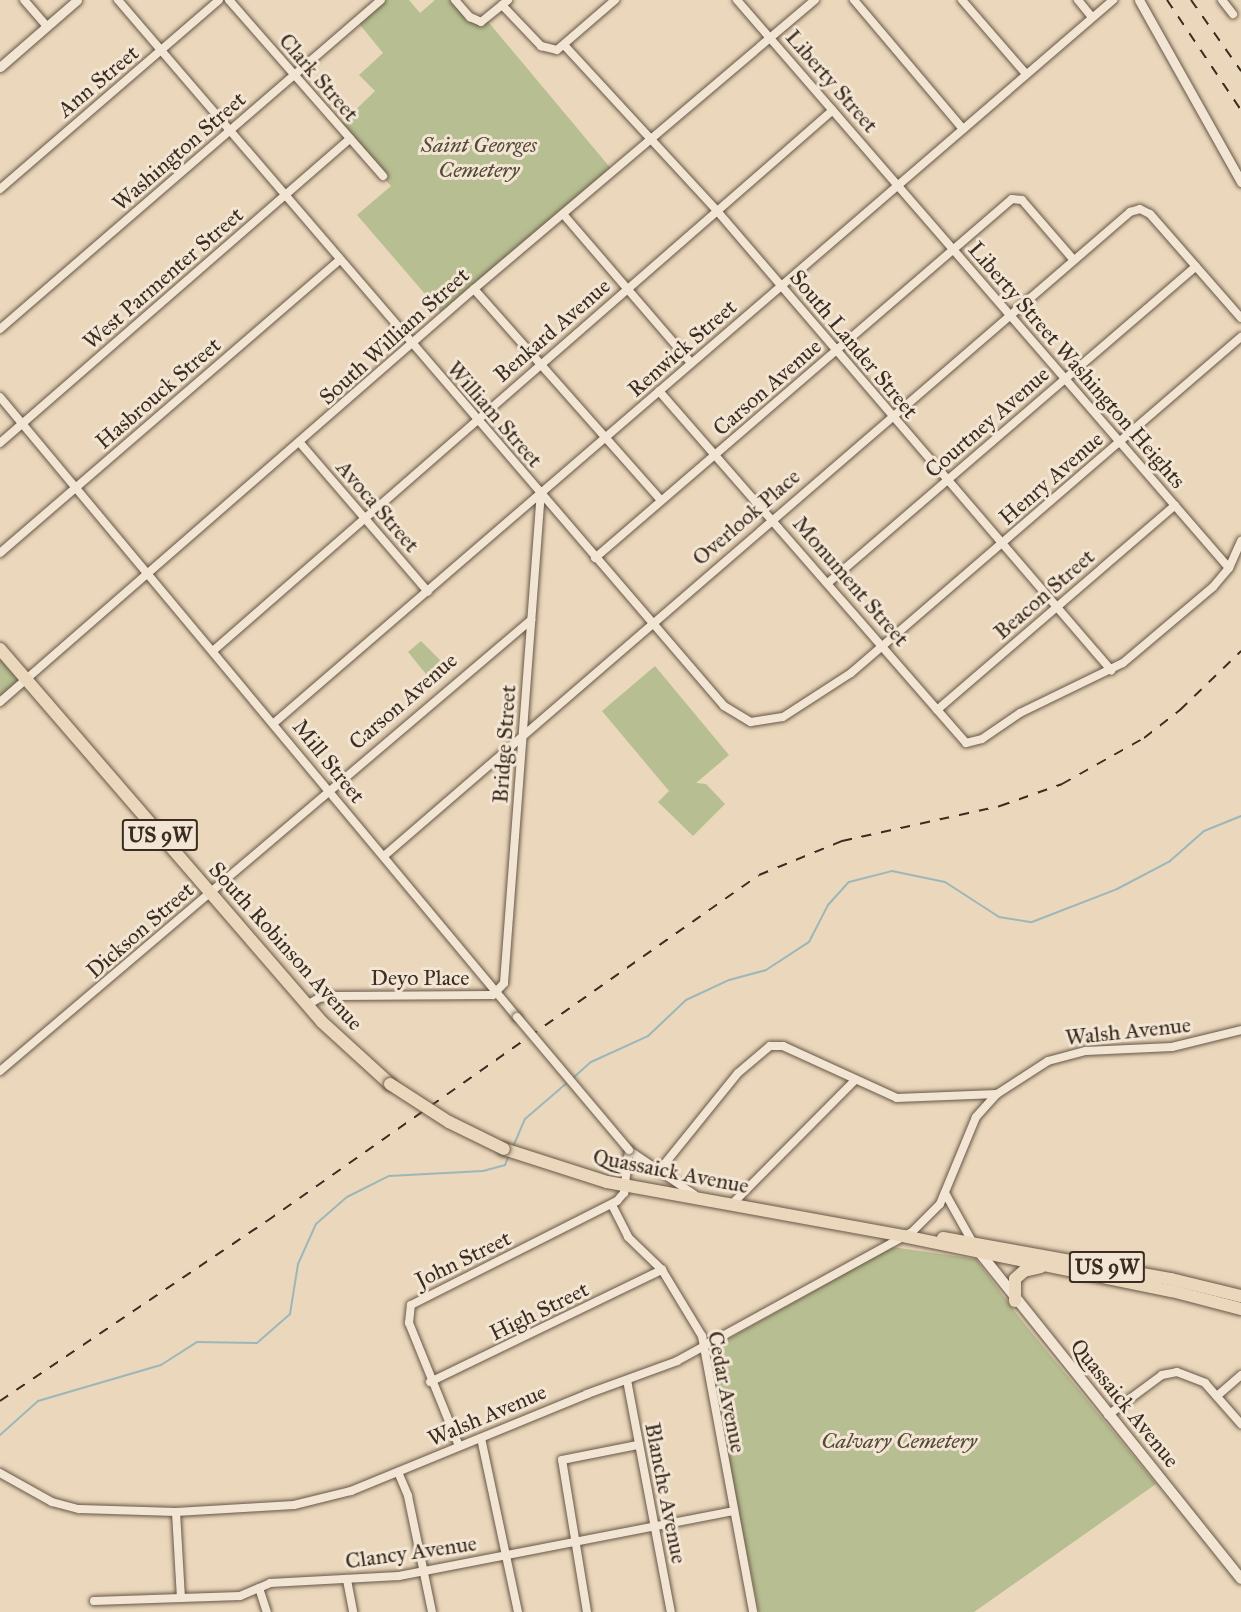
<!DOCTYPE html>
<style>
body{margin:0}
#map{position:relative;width:1241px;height:1612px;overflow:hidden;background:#ebd7bb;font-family:"IM FELL Great Primer",serif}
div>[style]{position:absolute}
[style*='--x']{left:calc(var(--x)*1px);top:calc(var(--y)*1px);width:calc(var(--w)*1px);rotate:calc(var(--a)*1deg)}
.green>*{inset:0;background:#b7be91}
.stream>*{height:2px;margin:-1px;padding:0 1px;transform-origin:1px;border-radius:1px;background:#9cb7ba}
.roads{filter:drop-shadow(0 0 2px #665747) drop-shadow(0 0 2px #665747)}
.minor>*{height:8px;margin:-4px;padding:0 4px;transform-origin:4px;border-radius:4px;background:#f2e5d3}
.tertiary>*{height:9px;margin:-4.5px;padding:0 4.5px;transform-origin:4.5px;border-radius:4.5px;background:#f2e5d3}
.secondary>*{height:10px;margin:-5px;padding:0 5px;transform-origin:5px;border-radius:5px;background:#f2e5d3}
.trunk>*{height:12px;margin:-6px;padding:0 6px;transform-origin:6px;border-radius:6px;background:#ebd7bb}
.rail>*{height:2px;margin-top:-1px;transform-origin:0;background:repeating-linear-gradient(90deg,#3a2c20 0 10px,transparent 0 20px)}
.bridges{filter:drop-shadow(0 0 2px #665747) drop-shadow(0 0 2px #665747)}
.minor-bridge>*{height:8px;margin:-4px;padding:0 4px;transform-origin:4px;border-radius:4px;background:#f2e5d3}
.trunk-bridge>*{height:12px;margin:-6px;padding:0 6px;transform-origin:6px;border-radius:6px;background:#ebd7bb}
span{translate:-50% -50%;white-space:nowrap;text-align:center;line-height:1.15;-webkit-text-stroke:6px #f2e5d3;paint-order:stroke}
.shield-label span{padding:2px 4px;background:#f2e5d3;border:2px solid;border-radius:4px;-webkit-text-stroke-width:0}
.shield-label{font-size:21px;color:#3a2c20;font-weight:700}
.street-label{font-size:22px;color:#3a2c20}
.park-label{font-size:22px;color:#534937;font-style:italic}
</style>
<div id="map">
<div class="green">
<i style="clip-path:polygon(381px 0,409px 0,420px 13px,435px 0,455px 0,470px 17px,485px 18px,613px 171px,444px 316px,357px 215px,391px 186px,338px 127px,375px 91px,359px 75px,383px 53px,357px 21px)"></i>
<i style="clip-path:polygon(421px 641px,442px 662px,443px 666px,433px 675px,429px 671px,426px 674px,408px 652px)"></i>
<i style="clip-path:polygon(0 649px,26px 679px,0 701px)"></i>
<i style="clip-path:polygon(655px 666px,729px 755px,696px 783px,706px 784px,725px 804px,693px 836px,658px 802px,669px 791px,602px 711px)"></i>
<i style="clip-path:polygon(892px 1247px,976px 1259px,1019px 1317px,1156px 1484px,974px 1612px,759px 1612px,706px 1355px,709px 1350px)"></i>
</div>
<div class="stream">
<i style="--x:573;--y:1078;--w:24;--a:-42"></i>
<i style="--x:591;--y:1062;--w:63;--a:-24.5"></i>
<i style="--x:648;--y:1036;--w:52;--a:-43.5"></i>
<i style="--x:686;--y:1000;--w:47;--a:-24.9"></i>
<i style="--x:729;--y:980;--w:38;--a:-15"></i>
<i style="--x:766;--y:970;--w:51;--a:-33.1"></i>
<i style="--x:809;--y:942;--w:42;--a:-62.8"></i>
<i style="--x:828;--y:905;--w:31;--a:-48"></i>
<i style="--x:849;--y:882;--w:44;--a:-14.3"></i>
<i style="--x:892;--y:871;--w:54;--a:11.7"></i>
<i style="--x:945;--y:882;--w:64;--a:32.9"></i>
<i style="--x:999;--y:917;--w:33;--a:9"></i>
<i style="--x:1032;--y:922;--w:91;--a:-21.2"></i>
<i style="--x:1117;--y:889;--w:60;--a:-27.8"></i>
<i style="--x:1170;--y:861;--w:45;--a:-41.4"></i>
<i style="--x:1204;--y:831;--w:40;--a:-22"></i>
<i style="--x:513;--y:1147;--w:30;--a:-67"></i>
<i style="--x:525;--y:1119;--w:57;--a:-40.7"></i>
<i style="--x:0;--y:1435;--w:51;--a:-41.8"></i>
<i style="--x:38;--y:1401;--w:128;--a:-16.3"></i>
<i style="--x:161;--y:1365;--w:43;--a:-32.6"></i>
<i style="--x:197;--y:1342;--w:60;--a:1"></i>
<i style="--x:257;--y:1343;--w:44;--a:-41.3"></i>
<i style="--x:290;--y:1314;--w:51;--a:-80.9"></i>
<i style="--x:298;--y:1264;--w:44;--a:-65.8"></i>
<i style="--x:316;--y:1224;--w:41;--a:-41.1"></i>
<i style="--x:347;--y:1197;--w:47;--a:-26.6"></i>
<i style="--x:389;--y:1176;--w:94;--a:-3"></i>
<i style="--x:483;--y:1171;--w:23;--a:-15"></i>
<i style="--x:505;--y:1165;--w:11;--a:-68"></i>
</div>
<div class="roads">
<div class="minor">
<i style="--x:24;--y:0;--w:35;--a:49"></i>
<i style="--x:118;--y:0;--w:930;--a:49.36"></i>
<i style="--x:724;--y:706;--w:31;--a:31"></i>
<i style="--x:751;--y:722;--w:32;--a:-9"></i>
<i style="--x:783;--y:717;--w:81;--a:-32.9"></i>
<i style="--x:851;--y:673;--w:515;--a:-40.75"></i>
<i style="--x:229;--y:0;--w:234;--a:48.8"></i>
<i style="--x:455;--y:0;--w:23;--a:49"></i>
<i style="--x:470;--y:17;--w:12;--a:24"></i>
<i style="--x:481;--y:22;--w:35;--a:-39"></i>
<i style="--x:737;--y:0;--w:751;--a:49.1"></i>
<i style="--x:854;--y:0;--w:169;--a:49.8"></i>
<i style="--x:962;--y:0;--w:98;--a:49.1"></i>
<i style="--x:1078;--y:0;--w:22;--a:51"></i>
<i style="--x:1222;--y:0;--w:18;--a:52"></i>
<i style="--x:502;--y:5;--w:57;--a:46.4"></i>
<i style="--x:541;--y:46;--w:16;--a:14"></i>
<i style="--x:557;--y:50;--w:77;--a:-40.8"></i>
<i style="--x:565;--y:46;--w:226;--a:47.3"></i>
<i style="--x:718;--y:212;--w:604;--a:49.37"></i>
<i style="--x:0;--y:189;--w:289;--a:-40.8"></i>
<i style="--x:563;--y:214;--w:196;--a:49.3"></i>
<i style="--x:474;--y:289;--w:282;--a:48.5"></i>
<i style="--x:0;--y:329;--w:503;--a:-40.81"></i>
<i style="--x:659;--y:391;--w:467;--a:48.9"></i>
<i style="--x:966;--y:743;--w:16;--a:-14"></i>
<i style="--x:982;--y:739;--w:46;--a:-34.4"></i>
<i style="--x:1020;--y:713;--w:114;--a:-25.9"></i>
<i style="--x:1123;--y:663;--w:118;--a:-40.2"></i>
<i style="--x:1213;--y:587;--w:25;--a:-50"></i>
<i style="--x:1229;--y:568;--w:30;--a:-66"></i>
<i style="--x:0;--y:397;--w:807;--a:50.18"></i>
<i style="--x:0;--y:443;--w:464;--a:-41"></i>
<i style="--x:300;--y:443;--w:196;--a:49.3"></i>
<i style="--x:0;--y:553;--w:448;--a:-40.8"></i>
<i style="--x:595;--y:558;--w:550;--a:-40.73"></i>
<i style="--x:1012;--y:199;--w:10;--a:6"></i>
<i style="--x:1022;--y:200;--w:78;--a:49.2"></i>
<i style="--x:829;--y:582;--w:484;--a:-40.7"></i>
<i style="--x:214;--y:650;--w:821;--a:-41.1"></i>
<i style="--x:0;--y:702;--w:629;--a:-41.07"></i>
<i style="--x:474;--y:289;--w:447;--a:-40.3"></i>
<i style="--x:937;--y:710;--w:314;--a:-40.7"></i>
<i style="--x:274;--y:723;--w:1108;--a:-40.75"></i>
<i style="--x:384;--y:856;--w:986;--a:-40.8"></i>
<i style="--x:1130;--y:212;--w:10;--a:-17"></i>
<i style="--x:1140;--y:209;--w:11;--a:27"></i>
<i style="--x:1150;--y:214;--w:138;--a:48.8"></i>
<i style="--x:307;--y:1005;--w:14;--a:-30"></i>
<i style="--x:319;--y:998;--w:16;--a:-7"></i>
<i style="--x:335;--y:996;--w:158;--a:-0.4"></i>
<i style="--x:493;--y:995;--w:16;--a:-47"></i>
<i style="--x:504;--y:983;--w:490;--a:-85.7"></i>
<i style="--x:0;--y:1071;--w:697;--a:-40.34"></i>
<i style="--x:630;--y:1151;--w:78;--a:34.1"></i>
<i style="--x:658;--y:1172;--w:127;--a:-51.1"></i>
<i style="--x:738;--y:1073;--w:42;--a:-40.2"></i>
<i style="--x:770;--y:1046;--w:13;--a:0"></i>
<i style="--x:783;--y:1046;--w:125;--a:24.5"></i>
<i style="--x:897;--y:1098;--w:100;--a:-2.3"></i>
<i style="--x:945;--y:1193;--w:57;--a:60.8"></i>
<i style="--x:732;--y:1204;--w:175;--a:-45.2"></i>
<i style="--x:612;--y:1205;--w:36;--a:63"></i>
<i style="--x:628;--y:1237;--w:47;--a:44.1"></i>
<i style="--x:662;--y:1270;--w:77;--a:58.8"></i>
<i style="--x:702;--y:1336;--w:281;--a:79.5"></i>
<i style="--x:627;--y:1380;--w:236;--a:79.3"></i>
<i style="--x:430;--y:1382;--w:258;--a:-25.8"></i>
<i style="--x:1217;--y:1396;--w:32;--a:-41"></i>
<i style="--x:1108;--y:1415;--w:67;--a:-36.5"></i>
<i style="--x:1162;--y:1375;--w:15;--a:-11"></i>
<i style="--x:1177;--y:1372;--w:30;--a:21"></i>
<i style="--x:1205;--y:1383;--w:55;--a:48.7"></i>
<i style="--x:481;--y:1438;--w:178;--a:78"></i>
<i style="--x:459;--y:1446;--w:133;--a:-112.1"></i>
<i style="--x:409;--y:1323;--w:18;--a:-84"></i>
<i style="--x:411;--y:1305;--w:231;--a:-26.8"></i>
<i style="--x:617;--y:1201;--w:11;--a:-49"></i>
<i style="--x:624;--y:1193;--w:43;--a:-83.4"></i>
<i style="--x:398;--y:1472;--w:26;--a:67"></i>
<i style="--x:408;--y:1496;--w:118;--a:78.3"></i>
<i style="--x:0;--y:1473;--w:60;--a:29.1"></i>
<i style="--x:52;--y:1502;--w:28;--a:15"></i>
<i style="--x:79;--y:1509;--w:97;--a:1.8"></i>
<i style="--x:176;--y:1512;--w:118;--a:-3.4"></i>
<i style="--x:294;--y:1505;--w:59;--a:-13.8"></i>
<i style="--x:351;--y:1491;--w:255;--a:-22.3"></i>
<i style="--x:587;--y:1394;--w:96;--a:-20.1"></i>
<i style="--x:677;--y:1361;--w:269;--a:-28.8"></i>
<i style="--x:913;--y:1231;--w:38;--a:-45"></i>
<i style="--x:940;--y:1204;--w:94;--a:-67.5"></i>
<i style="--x:976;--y:1117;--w:31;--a:-48"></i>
<i style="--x:997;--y:1094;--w:61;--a:-32.9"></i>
<i style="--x:1048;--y:1061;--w:39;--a:-15"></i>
<i style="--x:1086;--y:1051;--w:86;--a:-2.7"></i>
<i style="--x:1172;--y:1047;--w:71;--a:-13.8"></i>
<i style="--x:176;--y:1512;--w:86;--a:86.7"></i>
<i style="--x:347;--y:1580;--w:33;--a:79"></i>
<i style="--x:259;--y:1588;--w:25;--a:72"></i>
<i style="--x:94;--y:1601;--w:146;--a:-2"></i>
<i style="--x:240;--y:1596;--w:33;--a:-23"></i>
<i style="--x:270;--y:1583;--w:129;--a:-3.1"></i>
<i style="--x:399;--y:1576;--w:339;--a:-11"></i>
<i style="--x:587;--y:1612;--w:154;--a:-99.3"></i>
<i style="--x:562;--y:1460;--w:77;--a:-11.2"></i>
</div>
<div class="tertiary">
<i style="--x:1139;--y:0;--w:209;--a:60.7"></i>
<i style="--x:0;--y:67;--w:102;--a:-41"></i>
</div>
<div class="secondary">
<i style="--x:976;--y:1248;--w:424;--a:51.3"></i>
</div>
<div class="trunk">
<i style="--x:0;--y:649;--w:493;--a:49.2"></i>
<i style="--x:322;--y:1022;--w:92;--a:42.4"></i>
<i style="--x:504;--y:1149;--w:108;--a:17.8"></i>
<i style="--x:607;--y:1182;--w:301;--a:10.3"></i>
<i style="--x:903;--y:1236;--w:275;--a:11.6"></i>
<i style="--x:1172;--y:1291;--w:71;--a:14.6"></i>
<i style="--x:943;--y:1238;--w:232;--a:10.2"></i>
<i style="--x:1171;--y:1279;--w:72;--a:13.7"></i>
<i style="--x:1015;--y:1301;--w:22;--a:-90"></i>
<i style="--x:1015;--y:1279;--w:12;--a:-42"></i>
<i style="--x:1024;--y:1271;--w:17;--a:-13"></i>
</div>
</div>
<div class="rail">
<i style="--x:1167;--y:0;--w:133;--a:56.1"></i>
<i style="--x:1191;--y:0;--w:87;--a:54.8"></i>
<i style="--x:0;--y:1401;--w:322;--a:-34"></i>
<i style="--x:267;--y:1221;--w:601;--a:-35.12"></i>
<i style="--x:759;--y:875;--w:90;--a:-22.3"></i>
<i style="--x:842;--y:841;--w:162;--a:-12.5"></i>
<i style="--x:1000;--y:806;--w:66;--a:-19.5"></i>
<i style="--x:1062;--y:784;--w:94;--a:-29.3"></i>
<i style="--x:1144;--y:738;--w:46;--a:-37.9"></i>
<i style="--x:1180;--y:710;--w:85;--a:-44"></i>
</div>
<div class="bridges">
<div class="minor-bridge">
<i style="--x:517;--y:1017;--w:174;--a:49.9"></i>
</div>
<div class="trunk-bridge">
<i style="--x:390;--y:1084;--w:70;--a:32.8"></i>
<i style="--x:449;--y:1122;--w:61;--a:26.1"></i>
</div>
</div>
<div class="shield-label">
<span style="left:160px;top:835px">US 9W</span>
<span style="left:1107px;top:1267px">US 9W</span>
</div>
<div class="street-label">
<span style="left:319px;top:77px;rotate:49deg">Clark Street</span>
<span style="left:98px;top:81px;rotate:-40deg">Ann Street</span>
<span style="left:832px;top:81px;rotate:49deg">Liberty Street</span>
<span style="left:179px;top:151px;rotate:-41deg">Washington Street</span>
<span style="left:163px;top:278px;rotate:-41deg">West Parmenter Street</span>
<span style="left:552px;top:330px;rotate:-41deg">Benkard Avenue</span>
<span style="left:394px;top:336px;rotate:-42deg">South William Street</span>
<span style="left:854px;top:344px;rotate:50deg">South Lander Street</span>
<span style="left:682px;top:348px;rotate:-41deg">Renwick Street</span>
<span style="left:1077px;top:365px;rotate:49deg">Liberty Street Washington Heights</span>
<span style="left:767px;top:387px;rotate:-41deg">Carson Avenue</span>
<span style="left:158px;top:393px;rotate:-41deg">Hasbrouck Street</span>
<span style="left:495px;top:414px;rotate:49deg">William Street</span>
<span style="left:987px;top:422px;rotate:-41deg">Courtney Avenue</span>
<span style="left:1051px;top:478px;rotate:-41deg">Henry Avenue</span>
<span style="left:378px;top:506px;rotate:49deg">Avoca Street</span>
<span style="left:746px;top:517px;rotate:-41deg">Overlook Place</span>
<span style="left:851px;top:581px;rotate:49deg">Monument Street</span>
<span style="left:1044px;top:594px;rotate:-41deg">Beacon Street</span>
<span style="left:403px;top:701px;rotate:-41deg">Carson Avenue</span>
<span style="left:504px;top:744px;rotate:-86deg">Bridge Street</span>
<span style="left:329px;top:761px;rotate:51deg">Mill Street</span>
<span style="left:140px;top:930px;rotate:-41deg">Dickson Street</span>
<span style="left:286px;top:946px;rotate:48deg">South Robinson Avenue</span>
<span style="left:420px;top:978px">Deyo Place</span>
<span style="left:1128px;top:1031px;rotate:-6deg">Walsh Avenue</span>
<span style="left:671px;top:1171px;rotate:11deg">Quassaick Avenue</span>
<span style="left:463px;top:1259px;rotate:-26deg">John Street</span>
<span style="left:539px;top:1311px;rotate:-26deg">High Street</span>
<span style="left:727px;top:1392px;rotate:79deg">Cedar Avenue</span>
<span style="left:1125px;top:1403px;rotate:51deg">Quassaick Avenue</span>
<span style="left:487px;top:1415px;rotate:-23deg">Walsh Avenue</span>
<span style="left:666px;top:1493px;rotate:79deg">Blanche Avenue</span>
<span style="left:411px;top:1552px;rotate:-8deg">Clancy Avenue</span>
</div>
<div class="park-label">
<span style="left:479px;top:157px">Saint Georges<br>Cemetery</span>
<span style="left:899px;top:1441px">Calvary Cemetery</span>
</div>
</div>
